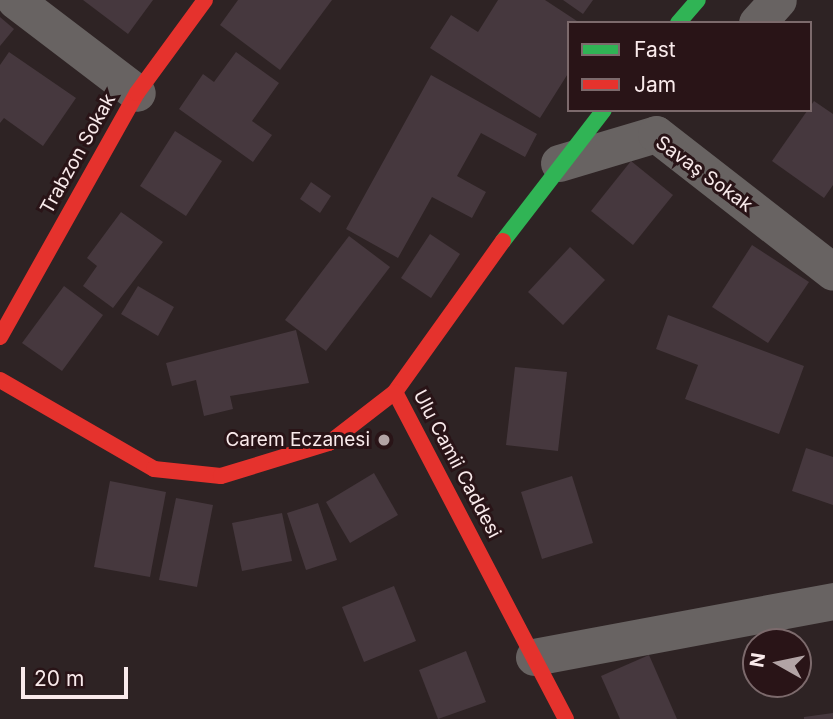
<!DOCTYPE html>
<meta charset="utf-8">
<style>
body{margin:0}
#map{position:relative;width:833px;height:719px;overflow:hidden;background:#2e2324;font-family:Inter,sans-serif}
div>[style]{position:absolute}
[style*='--x']{left:calc(var(--x)*1px);top:calc(var(--y)*1px);width:calc(var(--w)*1px);rotate:calc(var(--a)*1deg)}
.building>*{inset:0;background:#46383e}
.street>*{height:37px;margin:-18.5px;padding:0 18.5px;transform-origin:18.5px;border-radius:18.5px;background:#686362}
.fast>*{height:16px;margin:-8px;padding:0 8px;transform-origin:8px;border-radius:8px;background:#30b455}
.jam>*{height:16px;margin:-8px;padding:0 8px;transform-origin:8px;border-radius:8px;background:#e5322d}
.dots>*{width:19px;height:19px;translate:-50% -50%;box-sizing:border-box;border:4px solid #291417;border-radius:50%}
span{translate:-50% -50%;white-space:nowrap;text-align:center;line-height:1.15;-webkit-text-stroke:6px #291417;paint-order:stroke}
.street-label{font-size:19px;color:#f9eaeb}
.poi-label{font-size:19px;color:#f9eaeb}
.right{translate:-100% -50%;text-align:right}
.legend{position:absolute;left:567px;top:21px;width:245px;height:91px;box-sizing:border-box;background:#291417;border:2px solid #7c6a6c;margin:0;padding:9px 12px;list-style:none;font-size:21px;color:#f9eaeb}
.legend li{display:flex;align-items:center;gap:14px;height:35px}
.legend b{width:35px;border:2px solid #7c6a6c}
.north{position:absolute;left:742px;top:628px;width:70px;height:70px;box-sizing:border-box;background:#291417;border:2px solid #7c6a6c;border-radius:50%;rotate:279deg;font-size:19px;font-weight:700;line-height:28px;text-align:center;color:#f9eaeb}
.north::after{content:'';display:block;margin:auto;width:24px;height:32px;background:#b2a4a5;clip-path:polygon(50% 0,100% 100%,50% 72%,0 100%)}
.scale{position:absolute;left:21px;top:667px;width:107px;height:32px;box-sizing:border-box;border:4px solid #f9eaeb;border-top:0;padding-left:9px;font-size:21px;line-height:24px;white-space:nowrap;color:#f9eaeb;-webkit-text-stroke:5px #291417;paint-order:stroke}
</style>
<div id="map">
<div class="building">
<i style="clip-path:polygon(83px 0,153px 0,128px 34px)"></i>
<i style="clip-path:polygon(238px 0,332px 0,280px 70px,220px 25px)"></i>
<i style="clip-path:polygon(498px 0,545px 0,580px 23px,569px 23px,569px 72px,540px 118px,430px 48px,451px 15px,478px 32px)"></i>
<i style="clip-path:polygon(563px 0,593px 0,583px 14px)"></i>
<i style="clip-path:polygon(0 17px,14px 29px,0 46px)"></i>
<i style="clip-path:polygon(9px 52px,76px 98px,43px 146px,4px 118px,0 123px,0 65px)"></i>
<i style="clip-path:polygon(236px 52px,279px 83px,252px 121px,272px 135px,253px 162px,179px 109px,203px 74px,214px 82px)"></i>
<i style="clip-path:polygon(431px 75px,537px 134px,525px 157px,481px 133px,457px 176px,486px 192px,472px 218px,432px 197px,398px 258px,346px 229px)"></i>
<i style="clip-path:polygon(814px 101px,833px 114px,833px 185px,824px 198px,772px 161px)"></i>
<i style="clip-path:polygon(175px 131px,222px 161px,186px 216px,140px 186px)"></i>
<i style="clip-path:polygon(631px 161px,673px 195px,633px 245px,591px 211px)"></i>
<i style="clip-path:polygon(311px 182px,331px 196px,320px 213px,300px 199px)"></i>
<i style="clip-path:polygon(121px 212px,163px 242px,113px 308px,83px 286px,97px 266px,87px 258px)"></i>
<i style="clip-path:polygon(430px 234px,460px 254px,431px 298px,401px 278px)"></i>
<i style="clip-path:polygon(349px 236px,390px 267px,326px 351px,285px 320px)"></i>
<i style="clip-path:polygon(752px 245px,809px 282px,768px 343px,712px 307px)"></i>
<i style="clip-path:polygon(570px 247px,605px 280px,563px 325px,528px 292px)"></i>
<i style="clip-path:polygon(64px 286px,103px 315px,62px 371px,22px 343px)"></i>
<i style="clip-path:polygon(138px 286px,174px 307px,158px 336px,121px 314px)"></i>
<i style="clip-path:polygon(668px 315px,804px 366px,779px 434px,685px 399px,698px 365px,656px 349px)"></i>
<i style="clip-path:polygon(296px 330px,309px 383px,230px 396px,233px 409px,204px 416px,196px 380px,172px 386px,166px 363px)"></i>
<i style="clip-path:polygon(515px 367px,567px 372px,558px 451px,506px 445px)"></i>
<i style="clip-path:polygon(806px 448px,833px 457px,833px 505px,792px 491px)"></i>
<i style="clip-path:polygon(374px 473px,398px 515px,350px 543px,326px 502px)"></i>
<i style="clip-path:polygon(572px 476px,593px 543px,542px 559px,521px 492px)"></i>
<i style="clip-path:polygon(110px 481px,166px 492px,150px 577px,94px 567px)"></i>
<i style="clip-path:polygon(176px 498px,213px 505px,197px 587px,159px 580px)"></i>
<i style="clip-path:polygon(318px 503px,337px 560px,306px 570px,287px 513px)"></i>
<i style="clip-path:polygon(282px 513px,292px 561px,242px 571px,232px 523px)"></i>
<i style="clip-path:polygon(394px 586px,416px 641px,364px 662px,342px 607px)"></i>
<i style="clip-path:polygon(466px 651px,486px 702px,438px 719px,419px 670px)"></i>
<i style="clip-path:polygon(649px 655px,677px 719px,620px 719px,601px 676px)"></i>
<i style="clip-path:polygon(833px 713px,833px 719px,804px 719px,804px 717px)"></i>
</div>
<div class="street">
<i style="--x:15;--y:0;--w:153;--a:37.3"></i>
<i style="--x:757;--y:23;--w:31;--a:-48"></i>
<i style="--x:559;--y:163;--w:101;--a:-16.6"></i>
<i style="--x:656;--y:134;--w:224;--a:37.9"></i>
<i style="--x:534;--y:657;--w:304;--a:-10.6"></i>
</div>
<div class="fast">
<i style="--x:678;--y:23;--w:30;--a:-49"></i>
<i style="--x:503;--y:241;--w:165;--a:-52.4"></i>
</div>
<div class="jam">
<i style="--x:503;--y:241;--w:186;--a:125.6"></i>
<i style="--x:395;--y:392;--w:369;--a:62.4"></i>
<i style="--x:0;--y:337;--w:280;--a:-60.7"></i>
<i style="--x:137;--y:93;--w:115;--a:-53.8"></i>
<i style="--x:0;--y:380;--w:178;--a:30"></i>
<i style="--x:154;--y:469;--w:67;--a:6"></i>
<i style="--x:221;--y:476;--w:113;--a:-17"></i>
<i style="--x:329;--y:443;--w:83;--a:-37.7"></i>
</div>
<div class="dots">
<i style="left:384px;top:440px;background:#b2a4a5"></i>
</div>
<div class="street-label">
<span style="left:78px;top:154px;rotate:-61deg">Trabzon Sokak</span>
<span style="left:704px;top:174px;rotate:36deg">Savaş Sokak</span>
<span style="left:457px;top:464px;rotate:62deg">Ulu Camii Caddesi</span>
</div>
<div class="poi-label">
<span class="right" style="left:370px;top:440px">Carem Eczanesi</span>
</div>
<ul class="legend">
<li><b style="height:9px;background:#30b455"></b>Fast</li>
<li><b style="height:9px;background:#e5322d"></b>Jam</li>
</ul>
<div class="north">N</div>
<div class="scale">20 m</div>
</div>
